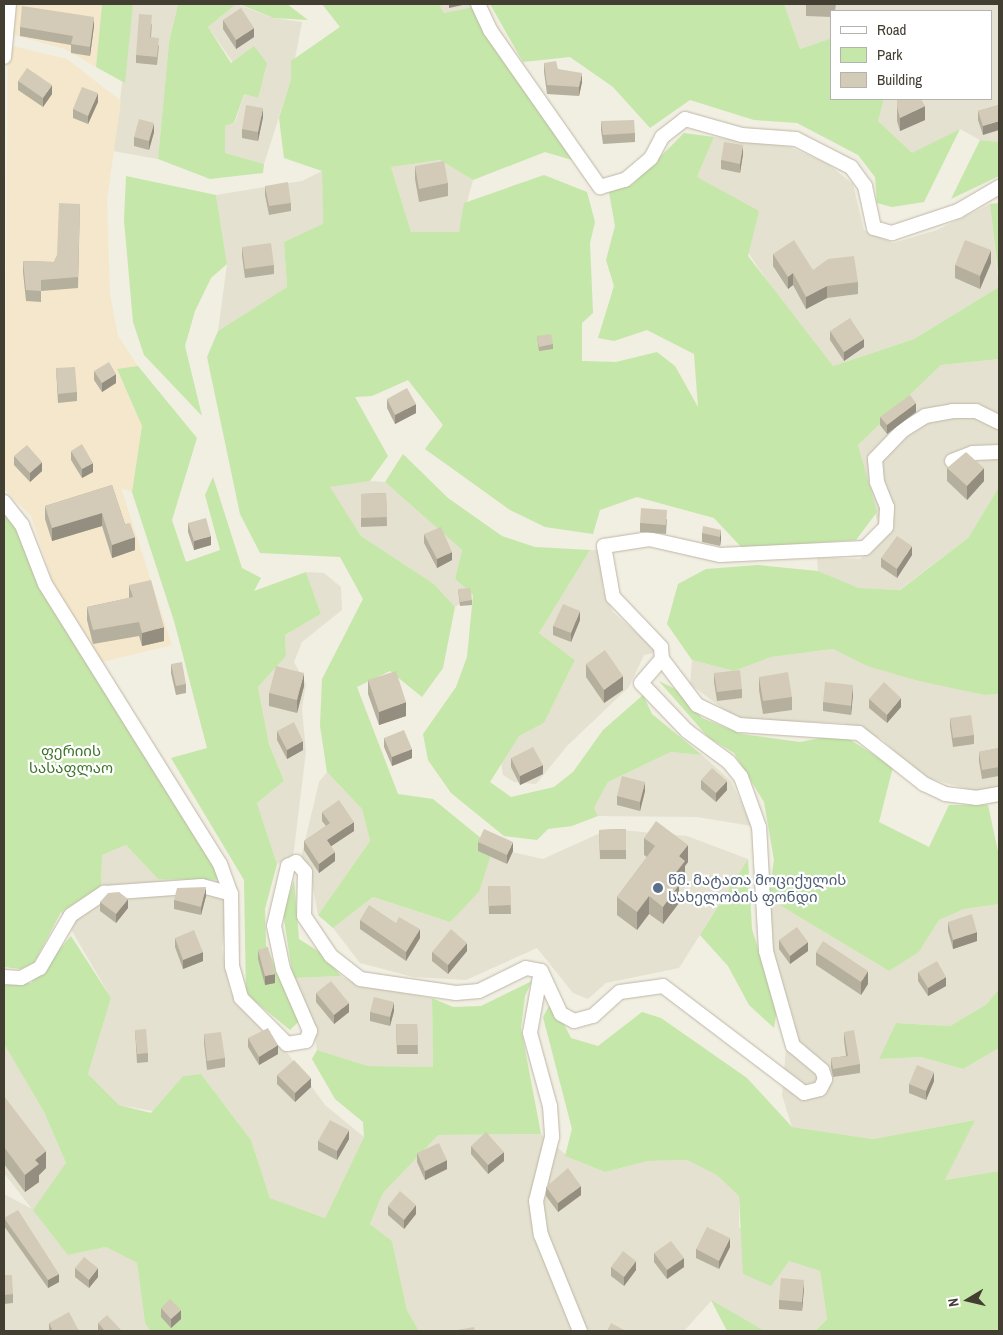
<!DOCTYPE html>
<meta charset="utf-8">
<style>
body{margin:0}
#map{position:relative;width:1003px;height:1335px;overflow:hidden;background:#f1eee2;font-family:"Archivo Narrow","Noto Sans Georgian",sans-serif}
div>[style]{position:absolute}
[style*='--x']{left:calc(var(--x)*1px);top:calc(var(--y)*1px);width:calc(var(--w)*1px);rotate:calc(var(--a)*1deg)}
.residential>*{inset:0;background:#e5e1d0}
.commercial>*{inset:0;background:#f5e7cb}
.green>*{inset:0;background:#c5e7a9}
.roads{filter:drop-shadow(0 0 1px #bdb7a5) drop-shadow(0 0 1px #bdb7a5)}
.street>*{height:14px;margin:-7px;padding:0 7px;transform-origin:7px;border-radius:7px;background:#fff}
.wall>*{inset:0;background:#b5af9d}
.shaded-wall>*{inset:0;background:#948e80}
.building>*{inset:0;background:#d3cbb7}
.dots>*{width:14px;height:14px;translate:-50% -50%;box-sizing:border-box;border:2px solid #fff;border-radius:50%}
span{translate:-50% -50%;white-space:nowrap;text-align:center;line-height:1.15;-webkit-text-stroke:4.5px #fff;paint-order:stroke}
.park-label{font-size:15px;color:#3c7426}
.service-label{font-size:15px;color:#4e5e75}
.left{translate:0 -50%;text-align:left}
.frame{position:absolute;inset:0;border:5px solid #433e32;pointer-events:none}
.legend{position:absolute;left:830px;top:10px;width:162px;height:90px;box-sizing:border-box;background:#fff;border:1px solid #b4b2ad;margin:0;padding:6px 9px;list-style:none;font-size:15px;color:#433e32}
.legend li{display:flex;align-items:center;gap:10px;height:25px}
.legend b{width:25px;border:1px solid #b4b2ad}
.north{position:absolute;left:943px;top:1275px;width:50px;height:50px;-webkit-text-stroke:4px #fff;paint-order:stroke;rotate:261deg;font-size:14px;font-weight:700;line-height:20px;text-align:center;color:#433e32}
.north::after{content:'';display:block;margin:auto;width:18px;height:22px;background:#433e32;clip-path:polygon(50% 0,100% 100%,50% 72%,0 100%)}
</style>
<div id="map">
<div class="residential">
<i style="clip-path:polygon(133px 4px,178px 4px,169px 42px,158px 159px,113px 151px)"></i>
<i style="clip-path:polygon(236px 4px,274px 18px,302px 22px,291px 79px,264px 164px,225px 153px,225px 126px,235px 123px,244px 94px,258px 98px,208px 27px)"></i>
<i style="clip-path:polygon(439px 4px,471px 4px,473px 7px,444px 13px)"></i>
<i style="clip-path:polygon(784px 4px,999px 4px,999px 142px,980px 140px,960px 129px,912px 154px,878px 121px,884px 99px,992px 99px,992px 11px,832px 11px,832px 38px,800px 49px)"></i>
<i style="clip-path:polygon(714px 137px,790px 147px,828px 164px,853px 184px,864px 230px,893px 243px,937px 230px,990px 204px,999px 287px,914px 339px,833px 366px,793px 319px,697px 177px)"></i>
<i style="clip-path:polygon(440px 160px,473px 180px,459px 232px,411px 232px,391px 167px)"></i>
<i style="clip-path:polygon(322px 171px,323px 225px,284px 242px,287px 287px,218px 331px,227px 264px,216px 195px,302px 181px)"></i>
<i style="clip-path:polygon(999px 359px,999px 487px,968px 538px,899px 590px,859px 588px,818px 571px,817px 557px,860px 559px,882px 540px,858px 445px,941px 365px)"></i>
<i style="clip-path:polygon(370px 481px,385px 482px,462px 550px,455px 579px,473px 595px,455px 607px,434px 584px,361px 536px,329px 487px)"></i>
<i style="clip-path:polygon(590px 550px,600px 550px,603px 590px,613px 612px,658px 652px,644px 655px,629px 687px,568px 745px,536px 784px,514px 782px,503px 775px,501px 762px,519px 736px,544px 723px,575px 660px,539px 633px)"></i>
<i style="clip-path:polygon(306px 572px,324px 573px,341px 587px,342px 610px,302px 642px,294px 662px,306px 684px,302px 709px,306px 752px,293px 857px,277px 864px,257px 803px,284px 781px,269px 744px,258px 687px,286px 656px,285px 635px,321px 614px)"></i>
<i style="clip-path:polygon(833px 649px,867px 666px,985px 695px,999px 694px,999px 787px,982px 793px,920px 776px,882px 739px,843px 723px,738px 720px,690px 684px,692px 660px,734px 671px,771px 657px)"></i>
<i style="clip-path:polygon(671px 752px,702px 755px,731px 781px,752px 826px,697px 817px,598px 816px,594px 808px,608px 782px)"></i>
<i style="clip-path:polygon(327px 772px,362px 809px,370px 841px,318px 915px,309px 866px,301px 858px,319px 782px)"></i>
<i style="clip-path:polygon(609px 829px,687px 836px,748px 859px,679px 968px,606px 983px,588px 999px,573px 993px,537px 948px,466px 980px,413px 977px,360px 963px,333px 928px,373px 897px,450px 922px,493px 848px,543px 859px)"></i>
<i style="clip-path:polygon(126px 845px,158px 879px,224px 880px,227px 909px,222px 948px,230px 991px,252px 1020px,278px 1040px,325px 1105px,364px 1137px,325px 1218px,270px 1198px,251px 1140px,201px 1074px,183px 1076px,153px 1111px,119px 1105px,88px 1074px,111px 998px,61px 912px,101px 886px,102px 855px)"></i>
<i style="clip-path:polygon(768px 898px,889px 971px,919px 952px,939px 920px,964px 909px,999px 904px,999px 989px,987px 1004px,950px 1026px,896px 1023px,880px 1059px,921px 1057px,963px 1069px,999px 1048px,999px 1171px,945px 1180px,974px 1120px,873px 1139px,792px 1127px,782px 1095px,786px 1049px,795px 1024px,771px 946px)"></i>
<i style="clip-path:polygon(341px 976px,358px 985px,432px 998px,433px 1067px,368px 1066px,317px 1050px,311px 1016px,293px 978px)"></i>
<i style="clip-path:polygon(4px 1044px,44px 1112px,66px 1163px,68px 1255px,106px 1247px,137px 1263px,145px 1323px,150px 1331px,4px 1331px,4px 1194px,32px 1209px,4px 1173px)"></i>
<i style="clip-path:polygon(541px 1134px,570px 1158px,605px 1172px,648px 1161px,687px 1160px,717px 1174px,739px 1196px,739px 1227px,789px 1261px,820px 1271px,827px 1319px,815px 1331px,765px 1331px,711px 1301px,684px 1331px,419px 1331px,407px 1310px,392px 1241px,370px 1224px,383px 1193px,437px 1135px)"></i>
</div>
<div class="commercial">
<i style="clip-path:polygon(11px 4px,102px 4px,96px 67px,65px 49px,10px 34px)"></i>
<i style="clip-path:polygon(8px 45px,67px 59px,121px 101px,107px 199px,110px 294px,118px 336px,138px 366px,117px 370px,142px 426px,132px 492px,121px 488px,172px 645px,102px 662px,53px 583px,31px 516px,4px 489px)"></i>
</div>
<div class="green">
<i style="clip-path:polygon(102px 4px,133px 4px,125px 83px,96px 67px)"></i>
<i style="clip-path:polygon(178px 4px,236px 4px,208px 27px,231px 63px,254px 46px,267px 63px,258px 98px,244px 94px,234px 123px,225px 126px,225px 153px,264px 164px,263px 173px,210px 179px,158px 159px,169px 42px)"></i>
<i style="clip-path:polygon(239px 4px,287px 4px,308px 20px,274px 18px)"></i>
<i style="clip-path:polygon(322px 4px,439px 4px,444px 13px,473px 7px,579px 162px,545px 152px,473px 180px,440px 160px,391px 167px,411px 232px,459px 232px,464px 203px,544px 175px,587px 192px,595px 222px,590px 243px,593px 313px,582px 323px,582px 361px,616px 362px,657px 352px,675px 366px,698px 407px,694px 354px,647px 330px,614px 341px,598px 338px,614px 286px,606px 260px,615px 226px,609px 192px,632px 185px,684px 133px,714px 137px,697px 177px,759px 211px,748px 256px,833px 366px,914px 339px,999px 287px,999px 359px,941px 365px,858px 445px,877px 512px,856px 540px,742px 548px,714px 518px,637px 497px,600px 510px,593px 534px,545px 527px,510px 510px,425px 449px,443px 425px,408px 380px,372px 396px,355px 397px,388px 456px,370px 481px,330px 487px,361px 536px,434px 584px,455px 607px,443px 668px,422px 697px,390px 671px,357px 687px,398px 794px,433px 799px,493px 848px,479px 892px,450px 922px,373px 897px,333px 928px,318px 915px,370px 841px,362px 809px,327px 772px,320px 726px,322px 679px,363px 599px,340px 557px,260px 553px,240px 514px,207px 357px,218px 331px,287px 287px,284px 242px,323px 224px,322px 171px,284px 158px,279px 118px,291px 79px,291px 61px,340px 27px)"></i>
<i style="clip-path:polygon(490px 4px,784px 4px,800px 49px,832px 38px,832px 99px,884px 99px,878px 121px,912px 153px,960px 129px,924px 202px,892px 207px,877px 203px,875px 177px,858px 155px,797px 123px,754px 120px,690px 100px,650px 128px,613px 87px,570px 57px,523px 62px)"></i>
<i style="clip-path:polygon(980px 140px,999px 142px,999px 176px,951px 199px)"></i>
<i style="clip-path:polygon(126px 176px,216px 195px,227px 264px,211px 278px,195px 311px,185px 346px,202px 416px,144px 355px,133px 322px,124px 220px)"></i>
<i style="clip-path:polygon(999px 203px,999px 281px,990px 204px)"></i>
<i style="clip-path:polygon(138px 366px,197px 438px,172px 520px,186px 562px,220px 550px,205px 495px,213px 477px,242px 568px,261px 578px,254px 591px,306px 572px,321px 614px,285px 635px,286px 656px,258px 687px,269px 744px,284px 781px,257px 803px,277px 864px,265px 909px,266px 945px,299px 1021px,290px 1030px,246px 994px,244px 880px,171px 758px,207px 748px,174px 621px,132px 492px,142px 426px,117px 369px)"></i>
<i style="clip-path:polygon(403px 454px,448px 498px,502px 536px,535px 547px,590px 550px,539px 633px,575px 660px,544px 723px,519px 736px,490px 782px,511px 797px,554px 787px,573px 772px,603px 730px,643px 695px,652px 714px,702px 755px,671px 752px,608px 782px,594px 808px,598px 816px,572px 826px,548px 829px,537px 840px,504px 836px,451px 793px,428px 760px,423px 734px,456px 687px,467px 657px,473px 595px,455px 579px,462px 550px,385px 482px)"></i>
<i style="clip-path:polygon(999px 487px,999px 694px,985px 695px,919px 681px,867px 666px,833px 649px,771px 657px,734px 671px,692px 660px,667px 624px,678px 584px,706px 569px,758px 565px,818px 571px,859px 588px,900px 590px,968px 538px)"></i>
<i style="clip-path:polygon(4px 505px,11px 512px,42px 585px,224px 880px,158px 879px,126px 845px,102px 855px,101px 886px,61px 912px,34px 963px,21px 969px,4px 967px)"></i>
<i style="clip-path:polygon(659px 681px,677px 690px,702px 718px,741px 734px,800px 742px,841px 734px,893px 767px,879px 822px,929px 847px,949px 805px,988px 805px,999px 856px,999px 904px,964px 909px,939px 920px,919px 952px,889px 971px,768px 898px,774px 860px,764px 802px,734px 753px,708px 737px)"></i>
<i style="clip-path:polygon(748px 859px,752px 929px,777px 1010px,774px 1028px,749px 1005px,728px 966px,700px 935px)"></i>
<i style="clip-path:polygon(294px 880px,299px 939px,321px 953px,341px 976px,293px 978px,283px 913px)"></i>
<i style="clip-path:polygon(71px 936px,111px 998px,88px 1074px,119px 1105px,151px 1113px,183px 1076px,201px 1074px,251px 1140px,270px 1198px,325px 1218px,364px 1137px,363px 1122px,335px 1099px,312px 1059px,317px 1050px,368px 1066px,433px 1067px,432px 998px,453px 1007px,481px 1006px,532px 981px,525px 996px,521px 1028px,541px 1134px,438px 1135px,383px 1193px,370px 1224px,392px 1241px,407px 1310px,419px 1331px,150px 1331px,145px 1323px,137px 1263px,106px 1247px,68px 1255px,33px 1210px,66px 1163px,44px 1112px,4px 1044px,4px 985px,31px 983px)"></i>
<i style="clip-path:polygon(999px 989px,999px 1048px,963px 1069px,921px 1057px,879px 1059px,896px 1023px,950px 1026px,987px 1004px)"></i>
<i style="clip-path:polygon(552px 1000px,571px 1038px,598px 1046px,642px 1012px,661px 1018px,747px 1078px,792px 1127px,873px 1139px,975px 1120px,945px 1180px,999px 1171px,999px 1331px,815px 1331px,827px 1319px,820px 1271px,789px 1261px,771px 1286px,743px 1274px,739px 1196px,717px 1175px,687px 1160px,648px 1161px,605px 1172px,565px 1156px,572px 1129px,543px 1017px)"></i>
<i style="clip-path:polygon(711px 1300px,765px 1331px,727px 1331px)"></i>
</div>
<div class="roads">
<div class="street">
<i style="--x:478;--y:4;--w:29;--a:65"></i>
<i style="--x:490;--y:30;--w:192;--a:55"></i>
<i style="--x:600;--y:187;--w:26;--a:-16"></i>
<i style="--x:625;--y:180;--w:34;--a:-40"></i>
<i style="--x:651;--y:158;--w:24;--a:-62"></i>
<i style="--x:662;--y:137;--w:29;--a:-38"></i>
<i style="--x:685;--y:119;--w:59;--a:15.7"></i>
<i style="--x:742;--y:135;--w:54;--a:4.2"></i>
<i style="--x:796;--y:139;--w:62;--a:27"></i>
<i style="--x:851;--y:167;--w:24;--a:54"></i>
<i style="--x:865;--y:186;--w:43;--a:77.9"></i>
<i style="--x:874;--y:228;--w:19;--a:16"></i>
<i style="--x:892;--y:233;--w:70;--a:-18.4"></i>
<i style="--x:958;--y:211;--w:48;--a:-30.3"></i>
<i style="--x:4;--y:57;--w:53;--a:-84.6"></i>
<i style="--x:952;--y:461;--w:22;--a:-21"></i>
<i style="--x:973;--y:453;--w:26;--a:-2"></i>
<i style="--x:4;--y:502;--w:29;--a:52"></i>
<i style="--x:22;--y:525;--w:63;--a:68.7"></i>
<i style="--x:45;--y:584;--w:330;--a:58"></i>
<i style="--x:220;--y:864;--w:32;--a:70"></i>
<i style="--x:231;--y:894;--w:72;--a:89.2"></i>
<i style="--x:232;--y:966;--w:33;--a:74"></i>
<i style="--x:241;--y:998;--w:65;--a:45"></i>
<i style="--x:287;--y:1044;--w:19;--a:-9"></i>
<i style="--x:306;--y:1041;--w:11;--a:-68"></i>
<i style="--x:310;--y:1031;--w:68;--a:-113.5"></i>
<i style="--x:283;--y:969;--w:44;--a:-101.8"></i>
<i style="--x:274;--y:926;--w:62;--a:-76.9"></i>
<i style="--x:288;--y:866;--w:9;--a:-27"></i>
<i style="--x:296;--y:862;--w:13;--a:48"></i>
<i style="--x:305;--y:872;--w:44;--a:91.3"></i>
<i style="--x:304;--y:916;--w:48;--a:56"></i>
<i style="--x:331;--y:956;--w:37;--a:38"></i>
<i style="--x:360;--y:979;--w:97;--a:8.3"></i>
<i style="--x:456;--y:993;--w:23;--a:-5"></i>
<i style="--x:479;--y:991;--w:52;--a:-26.1"></i>
<i style="--x:526;--y:968;--w:15;--a:11"></i>
<i style="--x:541;--y:971;--w:47;--a:65.1"></i>
<i style="--x:561;--y:1014;--w:15;--a:28"></i>
<i style="--x:574;--y:1021;--w:20;--a:-15"></i>
<i style="--x:593;--y:1016;--w:36;--a:-42"></i>
<i style="--x:620;--y:992;--w:43;--a:-7.9"></i>
<i style="--x:663;--y:986;--w:177;--a:37.2"></i>
<i style="--x:804;--y:1093;--w:16;--a:-14"></i>
<i style="--x:820;--y:1089;--w:11;--a:-63"></i>
<i style="--x:825;--y:1079;--w:9;--a:-108"></i>
<i style="--x:822;--y:1070;--w:38;--a:-140"></i>
<i style="--x:793;--y:1046;--w:99;--a:-105.9"></i>
<i style="--x:766;--y:951;--w:124;--a:-93.2"></i>
<i style="--x:759;--y:827;--w:53;--a:-109.8"></i>
<i style="--x:741;--y:777;--w:19;--a:-129"></i>
<i style="--x:729;--y:762;--w:52;--a:-143.6"></i>
<i style="--x:687;--y:731;--w:66;--a:-133.8"></i>
<i style="--x:641;--y:683;--w:32;--a:-49"></i>
<i style="--x:662;--y:659;--w:58;--a:52.7"></i>
<i style="--x:697;--y:705;--w:47;--a:25.5"></i>
<i style="--x:739;--y:725;--w:120;--a:3.8"></i>
<i style="--x:859;--y:733;--w:83;--a:38.1"></i>
<i style="--x:924;--y:784;--w:23;--a:25"></i>
<i style="--x:945;--y:794;--w:31;--a:7"></i>
<i style="--x:976;--y:798;--w:23;--a:-10"></i>
<i style="--x:662;--y:659;--w:12;--a:-95"></i>
<i style="--x:661;--y:647;--w:69;--a:-133.8"></i>
<i style="--x:613;--y:597;--w:52;--a:-100"></i>
<i style="--x:604;--y:546;--w:46;--a:-8.8"></i>
<i style="--x:649;--y:539;--w:73;--a:12.7"></i>
<i style="--x:720;--y:555;--w:145;--a:-2.8"></i>
<i style="--x:865;--y:548;--w:30;--a:-45"></i>
<i style="--x:886;--y:527;--w:20;--a:-87"></i>
<i style="--x:887;--y:507;--w:27;--a:-112"></i>
<i style="--x:877;--y:482;--w:23;--a:-95"></i>
<i style="--x:875;--y:459;--w:40;--a:-46"></i>
<i style="--x:903;--y:430;--w:26;--a:-32"></i>
<i style="--x:925;--y:416;--w:27;--a:-10"></i>
<i style="--x:952;--y:411;--w:24;--a:0"></i>
<i style="--x:976;--y:411;--w:25;--a:26"></i>
<i style="--x:541;--y:971;--w:63;--a:100.1"></i>
<i style="--x:530;--y:1033;--w:76;--a:74.7"></i>
<i style="--x:550;--y:1106;--w:31;--a:86"></i>
<i style="--x:552;--y:1137;--w:66;--a:104"></i>
<i style="--x:536;--y:1201;--w:34;--a:82"></i>
<i style="--x:541;--y:1235;--w:104;--a:67.9"></i>
<i style="--x:4;--y:977;--w:17;--a:3"></i>
<i style="--x:21;--y:978;--w:21;--a:-28"></i>
<i style="--x:40;--y:968;--w:61;--a:-59.7"></i>
<i style="--x:71;--y:915;--w:40;--a:-34"></i>
<i style="--x:104;--y:893;--w:98;--a:-4.1"></i>
<i style="--x:202;--y:886;--w:30;--a:15"></i>
</div>
</div>
<div class="wall">
<i style="clip-path:polygon(806px 4px,836px 4px,835px 11px,832px 11px,832px 17px,806px 16px)"></i>
<i style="clip-path:polygon(931px 4px,955px 4px,955px 5px,931px 5px)"></i>
<i style="clip-path:polygon(223px 20px,254px 37px,236px 49px,223px 29px)"></i>
<i style="clip-path:polygon(152px 23px,151px 37px,159px 46px,157px 65px,136px 63px,136px 55px)"></i>
<i style="clip-path:polygon(94px 26px,90px 56px,71px 53px,71px 45px,20px 36px,20px 27px)"></i>
<i style="clip-path:polygon(544px 63px,558px 69px,582px 82px,579px 96px,547px 94px,544px 72px)"></i>
<i style="clip-path:polygon(18px 81px,52px 94px,43px 107px,18px 90px)"></i>
<i style="clip-path:polygon(897px 99px,925px 120px,900px 131px,897px 121px)"></i>
<i style="clip-path:polygon(98px 102px,88px 124px,73px 118px,73px 109px)"></i>
<i style="clip-path:polygon(999px 105px,983px 135px,978px 120px,978px 111px)"></i>
<i style="clip-path:polygon(263px 117px,258px 141px,242px 138px,242px 129px)"></i>
<i style="clip-path:polygon(601px 121px,635px 133px,635px 142px,603px 144px,601px 130px)"></i>
<i style="clip-path:polygon(154px 132px,149px 150px,134px 146px,134px 137px)"></i>
<i style="clip-path:polygon(743px 154px,740px 173px,721px 169px,721px 160px)"></i>
<i style="clip-path:polygon(415px 166px,448px 183px,448px 196px,419px 202px,415px 179px)"></i>
<i style="clip-path:polygon(265px 186px,291px 203px,291px 211px,269px 215px,265px 195px)"></i>
<i style="clip-path:polygon(80px 204px,78px 288px,41px 291px,41px 302px,26px 301px,23px 272px,23px 261px,54px 262px)"></i>
<i style="clip-path:polygon(242px 247px,274px 265px,274px 274px,245px 278px,242px 256px)"></i>
<i style="clip-path:polygon(773px 254px,813px 270px,858px 282px,858px 294px,827px 298px,806px 309px,793px 285px,788px 289px,773px 266px)"></i>
<i style="clip-path:polygon(991px 263px,980px 289px,955px 278px,955px 265px)"></i>
<i style="clip-path:polygon(830px 331px,864px 347px,844px 361px,830px 340px)"></i>
<i style="clip-path:polygon(537px 336px,553px 344px,553px 349px,539px 351px)"></i>
<i style="clip-path:polygon(56px 368px,77px 392px,77px 401px,58px 403px)"></i>
<i style="clip-path:polygon(94px 371px,116px 383px,102px 392px,94px 380px)"></i>
<i style="clip-path:polygon(387px 399px,416px 413px,395px 424px,387px 408px)"></i>
<i style="clip-path:polygon(916px 412px,887px 434px,880px 425px,880px 417px)"></i>
<i style="clip-path:polygon(71px 451px,93px 472px,82px 478px,71px 460px)"></i>
<i style="clip-path:polygon(14px 456px,42px 471px,30px 482px,14px 465px)"></i>
<i style="clip-path:polygon(947px 468px,984px 481px,967px 500px,947px 481px)"></i>
<i style="clip-path:polygon(112px 485px,125px 524px,135px 550px,112px 558px,102px 526px,52px 541px,45px 519px,45px 506px)"></i>
<i style="clip-path:polygon(386px 493px,387px 526px,361px 527px,361px 494px)"></i>
<i style="clip-path:polygon(667px 519px,666px 534px,640px 532px,640px 523px)"></i>
<i style="clip-path:polygon(188px 523px,211px 545px,194px 550px,188px 532px)"></i>
<i style="clip-path:polygon(721px 530px,721px 539px,720px 546px,702px 542px,702px 533px)"></i>
<i style="clip-path:polygon(424px 534px,452px 560px,437px 568px,424px 543px)"></i>
<i style="clip-path:polygon(912px 555px,897px 578px,881px 567px,881px 558px)"></i>
<i style="clip-path:polygon(129px 585px,164px 641px,142px 646px,139px 636px,93px 644px,87px 620px,87px 607px,129px 598px)"></i>
<i style="clip-path:polygon(458px 589px,472px 600px,472px 605px,460px 606px)"></i>
<i style="clip-path:polygon(580px 620px,571px 642px,553px 635px,553px 626px)"></i>
<i style="clip-path:polygon(171px 664px,186px 684px,186px 693px,176px 695px,171px 673px)"></i>
<i style="clip-path:polygon(586px 664px,623px 690px,604px 703px,586px 677px)"></i>
<i style="clip-path:polygon(714px 673px,742px 689px,742px 698px,717px 701px,714px 682px)"></i>
<i style="clip-path:polygon(759px 677px,792px 697px,792px 710px,763px 714px,759px 690px)"></i>
<i style="clip-path:polygon(368px 680px,406px 716px,379px 725px,368px 694px)"></i>
<i style="clip-path:polygon(304px 686px,297px 713px,269px 706px,269px 693px)"></i>
<i style="clip-path:polygon(853px 694px,851px 715px,823px 711px,823px 702px)"></i>
<i style="clip-path:polygon(869px 699px,901px 707px,887px 723px,869px 708px)"></i>
<i style="clip-path:polygon(950px 718px,974px 735px,974px 744px,953px 747px,950px 726px)"></i>
<i style="clip-path:polygon(277px 731px,303px 750px,287px 759px,277px 740px)"></i>
<i style="clip-path:polygon(384px 738px,412px 758px,392px 766px,384px 747px)"></i>
<i style="clip-path:polygon(999px 748px,999px 776px,982px 779px,979px 761px,979px 752px)"></i>
<i style="clip-path:polygon(511px 758px,543px 774px,520px 785px,511px 767px)"></i>
<i style="clip-path:polygon(701px 780px,727px 790px,716px 802px,701px 789px)"></i>
<i style="clip-path:polygon(645px 791px,640px 811px,617px 805px,617px 796px)"></i>
<i style="clip-path:polygon(322px 812px,354px 831px,331px 846px,335px 861px,319px 873px,304px 850px,304px 841px,326px 826px,322px 821px)"></i>
<i style="clip-path:polygon(626px 829px,626px 859px,600px 859px,599px 830px)"></i>
<i style="clip-path:polygon(644px 838px,688px 862px,685px 866px,685px 879px,679px 887px,679px 903px,663px 924px,649px 914px,637px 930px,617px 915px,617px 897px,647px 857px,644px 855px)"></i>
<i style="clip-path:polygon(478px 842px,513px 851px,507px 864px,478px 851px)"></i>
<i style="clip-path:polygon(488px 886px,510px 886px,511px 914px,489px 914px)"></i>
<i style="clip-path:polygon(206px 896px,201px 915px,174px 909px,174px 900px)"></i>
<i style="clip-path:polygon(100px 902px,128px 908px,116px 923px,100px 911px)"></i>
<i style="clip-path:polygon(360px 920px,420px 938px,406px 961px,360px 929px)"></i>
<i style="clip-path:polygon(948px 922px,977px 941px,953px 949px,948px 931px)"></i>
<i style="clip-path:polygon(175px 938px,203px 961px,183px 969px,175px 947px)"></i>
<i style="clip-path:polygon(779px 940px,808px 951px,790px 964px,779px 949px)"></i>
<i style="clip-path:polygon(258px 950px,275px 983px,265px 985px,258px 959px)"></i>
<i style="clip-path:polygon(467px 951px,448px 974px,432px 961px,432px 952px)"></i>
<i style="clip-path:polygon(816px 952px,868px 984px,861px 995px,816px 965px)"></i>
<i style="clip-path:polygon(918px 972px,946px 986px,928px 996px,918px 981px)"></i>
<i style="clip-path:polygon(316px 993px,349px 1012px,334px 1024px,316px 1002px)"></i>
<i style="clip-path:polygon(394px 1011px,390px 1026px,370px 1021px,370px 1012px)"></i>
<i style="clip-path:polygon(396px 1024px,417px 1024px,418px 1054px,397px 1054px)"></i>
<i style="clip-path:polygon(135px 1030px,148px 1053px,148px 1062px,137px 1063px)"></i>
<i style="clip-path:polygon(844px 1032px,860px 1064px,860px 1073px,833px 1077px,831px 1067px,831px 1058px,846px 1056px,844px 1040px)"></i>
<i style="clip-path:polygon(204px 1034px,225px 1058px,225px 1067px,207px 1070px,204px 1043px)"></i>
<i style="clip-path:polygon(248px 1038px,278px 1054px,259px 1065px,248px 1047px)"></i>
<i style="clip-path:polygon(277px 1075px,311px 1087px,295px 1102px,277px 1084px)"></i>
<i style="clip-path:polygon(934px 1081px,926px 1100px,909px 1093px,909px 1084px)"></i>
<i style="clip-path:polygon(4px 1096px,46px 1168px,39px 1175px,39px 1182px,25px 1192px,4px 1164px)"></i>
<i style="clip-path:polygon(349px 1139px,337px 1160px,318px 1150px,318px 1141px)"></i>
<i style="clip-path:polygon(471px 1146px,504px 1161px,488px 1174px,471px 1154px)"></i>
<i style="clip-path:polygon(417px 1153px,447px 1169px,425px 1180px,417px 1162px)"></i>
<i style="clip-path:polygon(546px 1187px,581px 1195px,558px 1212px,546px 1196px)"></i>
<i style="clip-path:polygon(388px 1206px,416px 1214px,404px 1229px,388px 1215px)"></i>
<i style="clip-path:polygon(4px 1218px,59px 1282px,48px 1288px,4px 1226px)"></i>
<i style="clip-path:polygon(730px 1247px,719px 1269px,696px 1258px,696px 1249px)"></i>
<i style="clip-path:polygon(654px 1253px,684px 1267px,667px 1279px,654px 1262px)"></i>
<i style="clip-path:polygon(611px 1267px,636px 1270px,624px 1286px,611px 1276px)"></i>
<i style="clip-path:polygon(75px 1268px,98px 1277px,89px 1288px,75px 1277px)"></i>
<i style="clip-path:polygon(4px 1275px,13px 1294px,13px 1303px,4px 1304px)"></i>
<i style="clip-path:polygon(804px 1288px,802px 1311px,779px 1309px,779px 1300px)"></i>
<i style="clip-path:polygon(161px 1308px,181px 1319px,171px 1328px,161px 1317px)"></i>
<i style="clip-path:polygon(49px 1323px,79px 1331px,49px 1331px)"></i>
<i style="clip-path:polygon(98px 1323px,122px 1331px,98px 1331px)"></i>
</div>
<div class="shaded-wall">
<i style="clip-path:polygon(449px 4px,467px 4px,449px 8px)"></i>
<i style="clip-path:polygon(94px 17px,94px 26px,90px 56px,90px 47px)"></i>
<i style="clip-path:polygon(254px 28px,254px 37px,236px 49px,236px 40px)"></i>
<i style="clip-path:polygon(582px 73px,582px 82px,579px 96px,579px 87px)"></i>
<i style="clip-path:polygon(52px 85px,52px 94px,43px 107px,43px 98px)"></i>
<i style="clip-path:polygon(98px 93px,98px 102px,88px 124px,88px 116px)"></i>
<i style="clip-path:polygon(925px 106px,925px 120px,900px 131px,900px 118px)"></i>
<i style="clip-path:polygon(263px 108px,263px 117px,258px 141px,258px 132px)"></i>
<i style="clip-path:polygon(999px 121px,999px 130px,983px 135px,983px 126px)"></i>
<i style="clip-path:polygon(154px 123px,154px 132px,149px 150px,149px 141px)"></i>
<i style="clip-path:polygon(743px 145px,743px 154px,740px 173px,740px 164px)"></i>
<i style="clip-path:polygon(991px 250px,991px 263px,980px 289px,980px 276px)"></i>
<i style="clip-path:polygon(793px 273px,793px 285px,788px 289px,788px 277px)"></i>
<i style="clip-path:polygon(827px 286px,827px 298px,806px 309px,806px 297px)"></i>
<i style="clip-path:polygon(864px 339px,864px 347px,844px 361px,844px 352px)"></i>
<i style="clip-path:polygon(116px 374px,116px 383px,102px 392px,102px 383px)"></i>
<i style="clip-path:polygon(916px 403px,916px 412px,887px 434px,887px 425px)"></i>
<i style="clip-path:polygon(416px 404px,416px 413px,395px 424px,395px 415px)"></i>
<i style="clip-path:polygon(42px 462px,42px 471px,30px 482px,30px 473px)"></i>
<i style="clip-path:polygon(93px 463px,93px 472px,82px 478px,82px 469px)"></i>
<i style="clip-path:polygon(984px 468px,984px 481px,967px 500px,967px 486px)"></i>
<i style="clip-path:polygon(102px 513px,102px 526px,52px 541px,52px 528px)"></i>
<i style="clip-path:polygon(721px 530px,721px 539px,720px 546px,720px 537px)"></i>
<i style="clip-path:polygon(211px 536px,211px 545px,194px 550px,194px 541px)"></i>
<i style="clip-path:polygon(135px 537px,135px 550px,112px 558px,112px 545px)"></i>
<i style="clip-path:polygon(912px 546px,912px 555px,897px 578px,897px 569px)"></i>
<i style="clip-path:polygon(452px 552px,452px 560px,437px 568px,437px 559px)"></i>
<i style="clip-path:polygon(580px 611px,580px 620px,571px 642px,571px 633px)"></i>
<i style="clip-path:polygon(164px 627px,164px 641px,142px 646px,142px 633px)"></i>
<i style="clip-path:polygon(304px 673px,304px 686px,297px 713px,297px 700px)"></i>
<i style="clip-path:polygon(623px 676px,623px 690px,604px 703px,604px 690px)"></i>
<i style="clip-path:polygon(853px 685px,853px 694px,851px 715px,851px 706px)"></i>
<i style="clip-path:polygon(901px 698px,901px 707px,887px 723px,887px 715px)"></i>
<i style="clip-path:polygon(406px 702px,406px 716px,379px 725px,379px 712px)"></i>
<i style="clip-path:polygon(303px 741px,303px 750px,287px 759px,287px 750px)"></i>
<i style="clip-path:polygon(412px 749px,412px 758px,392px 766px,392px 757px)"></i>
<i style="clip-path:polygon(543px 765px,543px 774px,520px 785px,520px 776px)"></i>
<i style="clip-path:polygon(727px 781px,727px 790px,716px 802px,716px 793px)"></i>
<i style="clip-path:polygon(645px 782px,645px 791px,640px 811px,640px 802px)"></i>
<i style="clip-path:polygon(354px 822px,354px 831px,327px 849px,327px 840px)"></i>
<i style="clip-path:polygon(513px 842px,513px 851px,507px 864px,507px 855px)"></i>
<i style="clip-path:polygon(688px 845px,688px 862px,685px 866px,685px 879px,679px 887px,679px 903px,663px 924px,663px 907px,679px 856px)"></i>
<i style="clip-path:polygon(335px 852px,335px 861px,319px 873px,319px 864px)"></i>
<i style="clip-path:polygon(206px 887px,206px 896px,201px 915px,201px 907px)"></i>
<i style="clip-path:polygon(649px 896px,649px 914px,637px 930px,637px 912px)"></i>
<i style="clip-path:polygon(128px 899px,128px 908px,116px 923px,116px 914px)"></i>
<i style="clip-path:polygon(420px 929px,420px 938px,406px 961px,406px 952px)"></i>
<i style="clip-path:polygon(977px 932px,977px 941px,953px 949px,953px 940px)"></i>
<i style="clip-path:polygon(808px 942px,808px 951px,790px 964px,790px 956px)"></i>
<i style="clip-path:polygon(467px 943px,467px 951px,448px 974px,448px 965px)"></i>
<i style="clip-path:polygon(203px 952px,203px 961px,183px 969px,183px 960px)"></i>
<i style="clip-path:polygon(868px 971px,868px 984px,861px 995px,861px 982px)"></i>
<i style="clip-path:polygon(275px 974px,275px 983px,265px 985px,265px 976px)"></i>
<i style="clip-path:polygon(946px 977px,946px 986px,928px 996px,928px 988px)"></i>
<i style="clip-path:polygon(394px 1002px,394px 1011px,390px 1026px,390px 1017px)"></i>
<i style="clip-path:polygon(349px 1003px,349px 1012px,334px 1024px,334px 1015px)"></i>
<i style="clip-path:polygon(278px 1045px,278px 1054px,259px 1065px,259px 1057px)"></i>
<i style="clip-path:polygon(934px 1072px,934px 1081px,926px 1100px,926px 1091px)"></i>
<i style="clip-path:polygon(311px 1078px,311px 1087px,295px 1102px,295px 1093px)"></i>
<i style="clip-path:polygon(349px 1130px,349px 1139px,337px 1160px,337px 1151px)"></i>
<i style="clip-path:polygon(46px 1151px,46px 1168px,39px 1175px,39px 1182px,25px 1192px,25px 1175px,35px 1160px)"></i>
<i style="clip-path:polygon(504px 1152px,504px 1161px,488px 1174px,488px 1165px)"></i>
<i style="clip-path:polygon(447px 1160px,447px 1169px,425px 1180px,425px 1171px)"></i>
<i style="clip-path:polygon(581px 1186px,581px 1195px,558px 1212px,558px 1203px)"></i>
<i style="clip-path:polygon(416px 1205px,416px 1214px,404px 1229px,404px 1220px)"></i>
<i style="clip-path:polygon(730px 1238px,730px 1247px,719px 1269px,719px 1261px)"></i>
<i style="clip-path:polygon(684px 1258px,684px 1267px,667px 1279px,667px 1270px)"></i>
<i style="clip-path:polygon(636px 1261px,636px 1270px,624px 1286px,624px 1277px)"></i>
<i style="clip-path:polygon(98px 1268px,98px 1277px,89px 1288px,89px 1280px)"></i>
<i style="clip-path:polygon(59px 1274px,59px 1282px,48px 1288px,48px 1280px)"></i>
<i style="clip-path:polygon(804px 1280px,804px 1288px,802px 1311px,802px 1302px)"></i>
<i style="clip-path:polygon(181px 1310px,181px 1319px,171px 1328px,171px 1319px)"></i>
</div>
<div class="building">
<i style="clip-path:polygon(22px 6px,94px 17px,90px 47px,71px 44px,73px 36px,20px 27px)"></i>
<i style="clip-path:polygon(241px 8px,254px 28px,236px 40px,223px 20px)"></i>
<i style="clip-path:polygon(139px 14px,152px 15px,150px 37px,159px 38px,157px 57px,136px 55px)"></i>
<i style="clip-path:polygon(556px 61px,558px 69px,582px 73px,579px 87px,547px 85px,544px 63px)"></i>
<i style="clip-path:polygon(27px 68px,52px 85px,43px 98px,18px 81px)"></i>
<i style="clip-path:polygon(82px 87px,98px 93px,88px 116px,73px 109px)"></i>
<i style="clip-path:polygon(897px 99px,921px 99px,925px 106px,900px 118px,897px 107px)"></i>
<i style="clip-path:polygon(246px 105px,263px 108px,258px 132px,242px 129px)"></i>
<i style="clip-path:polygon(999px 105px,999px 121px,983px 126px,978px 111px)"></i>
<i style="clip-path:polygon(139px 119px,154px 123px,149px 141px,134px 137px)"></i>
<i style="clip-path:polygon(634px 120px,635px 133px,603px 135px,601px 121px)"></i>
<i style="clip-path:polygon(724px 142px,743px 145px,740px 164px,721px 160px)"></i>
<i style="clip-path:polygon(444px 161px,448px 183px,419px 189px,415px 166px)"></i>
<i style="clip-path:polygon(288px 182px,291px 203px,269px 206px,265px 186px)"></i>
<i style="clip-path:polygon(59px 203px,80px 204px,78px 277px,41px 280px,41px 291px,26px 290px,23px 261px,54px 262px,57px 255px)"></i>
<i style="clip-path:polygon(794px 240px,813px 270px,828px 259px,854px 256px,858px 282px,827px 286px,806px 297px,793px 273px,788px 277px,773px 254px)"></i>
<i style="clip-path:polygon(965px 240px,991px 250px,980px 276px,955px 265px)"></i>
<i style="clip-path:polygon(271px 243px,274px 265px,245px 269px,242px 247px)"></i>
<i style="clip-path:polygon(850px 318px,864px 339px,844px 352px,830px 331px)"></i>
<i style="clip-path:polygon(551px 334px,553px 344px,539px 347px,537px 336px)"></i>
<i style="clip-path:polygon(109px 362px,116px 374px,102px 383px,94px 371px)"></i>
<i style="clip-path:polygon(75px 367px,77px 392px,58px 394px,56px 368px)"></i>
<i style="clip-path:polygon(407px 388px,416px 404px,395px 415px,387px 399px)"></i>
<i style="clip-path:polygon(910px 395px,916px 403px,887px 425px,880px 417px)"></i>
<i style="clip-path:polygon(82px 444px,93px 463px,82px 469px,71px 451px)"></i>
<i style="clip-path:polygon(27px 445px,42px 462px,30px 473px,14px 456px)"></i>
<i style="clip-path:polygon(966px 452px,984px 468px,967px 486px,947px 468px)"></i>
<i style="clip-path:polygon(112px 485px,125px 524px,130px 523px,135px 537px,112px 545px,102px 513px,52px 528px,45px 506px)"></i>
<i style="clip-path:polygon(386px 493px,387px 517px,361px 518px,361px 494px)"></i>
<i style="clip-path:polygon(641px 508px,667px 510px,666px 525px,640px 523px)"></i>
<i style="clip-path:polygon(206px 518px,211px 536px,194px 541px,188px 523px)"></i>
<i style="clip-path:polygon(703px 526px,721px 530px,720px 537px,702px 533px)"></i>
<i style="clip-path:polygon(441px 527px,452px 552px,437px 559px,424px 534px)"></i>
<i style="clip-path:polygon(897px 536px,912px 546px,897px 569px,881px 558px)"></i>
<i style="clip-path:polygon(151px 580px,164px 627px,142px 633px,139px 622px,93px 630px,87px 607px,133px 597px,129px 585px)"></i>
<i style="clip-path:polygon(470px 588px,472px 600px,460px 602px,458px 589px)"></i>
<i style="clip-path:polygon(563px 604px,580px 611px,571px 633px,553px 626px)"></i>
<i style="clip-path:polygon(605px 650px,623px 676px,604px 690px,586px 664px)"></i>
<i style="clip-path:polygon(182px 662px,186px 684px,176px 686px,171px 664px)"></i>
<i style="clip-path:polygon(276px 666px,304px 673px,297px 700px,269px 693px)"></i>
<i style="clip-path:polygon(740px 670px,742px 689px,717px 692px,714px 673px)"></i>
<i style="clip-path:polygon(396px 671px,406px 702px,379px 712px,368px 680px)"></i>
<i style="clip-path:polygon(788px 672px,792px 697px,763px 701px,759px 677px)"></i>
<i style="clip-path:polygon(825px 682px,853px 685px,851px 706px,823px 702px)"></i>
<i style="clip-path:polygon(884px 682px,901px 698px,887px 715px,869px 699px)"></i>
<i style="clip-path:polygon(971px 715px,974px 735px,953px 738px,950px 718px)"></i>
<i style="clip-path:polygon(294px 722px,303px 741px,287px 750px,277px 731px)"></i>
<i style="clip-path:polygon(404px 730px,412px 749px,392px 757px,384px 738px)"></i>
<i style="clip-path:polygon(533px 747px,543px 765px,520px 776px,511px 758px)"></i>
<i style="clip-path:polygon(999px 748px,999px 767px,982px 770px,979px 752px)"></i>
<i style="clip-path:polygon(712px 768px,727px 781px,716px 793px,701px 780px)"></i>
<i style="clip-path:polygon(622px 776px,645px 782px,640px 802px,617px 796px)"></i>
<i style="clip-path:polygon(339px 800px,354px 822px,327px 840px,335px 852px,319px 864px,304px 841px,330px 823px,322px 812px)"></i>
<i style="clip-path:polygon(656px 821px,688px 845px,679px 856px,685px 861px,671px 879px,679px 885px,663px 907px,649px 896px,637px 912px,617px 897px,655px 846px,644px 838px)"></i>
<i style="clip-path:polygon(484px 829px,513px 842px,507px 855px,478px 842px)"></i>
<i style="clip-path:polygon(626px 829px,626px 850px,600px 850px,599px 830px)"></i>
<i style="clip-path:polygon(488px 886px,510px 886px,511px 905px,489px 906px)"></i>
<i style="clip-path:polygon(206px 887px,201px 907px,174px 900px,177px 888px)"></i>
<i style="clip-path:polygon(119px 892px,128px 899px,116px 914px,100px 902px,108px 893px)"></i>
<i style="clip-path:polygon(369px 905px,396px 923px,399px 917px,420px 929px,406px 952px,360px 920px)"></i>
<i style="clip-path:polygon(972px 914px,977px 932px,953px 940px,948px 922px)"></i>
<i style="clip-path:polygon(797px 927px,808px 942px,790px 956px,779px 940px)"></i>
<i style="clip-path:polygon(451px 929px,467px 943px,448px 965px,432px 952px)"></i>
<i style="clip-path:polygon(194px 930px,203px 952px,183px 960px,175px 938px)"></i>
<i style="clip-path:polygon(823px 941px,868px 971px,861px 982px,816px 952px)"></i>
<i style="clip-path:polygon(268px 947px,275px 974px,265px 976px,258px 950px)"></i>
<i style="clip-path:polygon(937px 961px,946px 977px,928px 988px,918px 972px)"></i>
<i style="clip-path:polygon(331px 981px,349px 1003px,334px 1015px,316px 993px)"></i>
<i style="clip-path:polygon(374px 997px,394px 1002px,390px 1017px,370px 1012px)"></i>
<i style="clip-path:polygon(396px 1024px,417px 1024px,418px 1045px,397px 1045px)"></i>
<i style="clip-path:polygon(268px 1028px,278px 1045px,259px 1057px,248px 1038px)"></i>
<i style="clip-path:polygon(146px 1029px,148px 1053px,137px 1054px,135px 1030px)"></i>
<i style="clip-path:polygon(854px 1030px,860px 1064px,833px 1069px,831px 1058px,848px 1056px,844px 1032px)"></i>
<i style="clip-path:polygon(221px 1032px,225px 1058px,207px 1061px,204px 1034px)"></i>
<i style="clip-path:polygon(294px 1060px,311px 1078px,295px 1093px,277px 1075px)"></i>
<i style="clip-path:polygon(917px 1065px,934px 1072px,926px 1091px,909px 1084px)"></i>
<i style="clip-path:polygon(4px 1096px,46px 1151px,35px 1160px,39px 1164px,25px 1175px,4px 1147px)"></i>
<i style="clip-path:polygon(330px 1120px,349px 1130px,337px 1151px,318px 1141px)"></i>
<i style="clip-path:polygon(486px 1132px,504px 1152px,488px 1165px,471px 1146px)"></i>
<i style="clip-path:polygon(439px 1143px,447px 1160px,425px 1171px,417px 1153px)"></i>
<i style="clip-path:polygon(568px 1168px,581px 1186px,558px 1203px,546px 1187px)"></i>
<i style="clip-path:polygon(400px 1191px,416px 1205px,404px 1220px,388px 1206px)"></i>
<i style="clip-path:polygon(18px 1210px,59px 1274px,48px 1280px,4px 1218px)"></i>
<i style="clip-path:polygon(707px 1227px,730px 1238px,719px 1261px,696px 1249px)"></i>
<i style="clip-path:polygon(671px 1241px,684px 1258px,667px 1270px,654px 1253px)"></i>
<i style="clip-path:polygon(623px 1251px,636px 1261px,624px 1277px,611px 1267px)"></i>
<i style="clip-path:polygon(84px 1257px,98px 1268px,89px 1280px,75px 1268px)"></i>
<i style="clip-path:polygon(4px 1275px,12px 1275px,13px 1294px,4px 1295px)"></i>
<i style="clip-path:polygon(781px 1278px,804px 1280px,802px 1302px,779px 1300px)"></i>
<i style="clip-path:polygon(170px 1299px,181px 1310px,171px 1319px,161px 1308px)"></i>
<i style="clip-path:polygon(69px 1312px,79px 1331px,53px 1331px,49px 1323px)"></i>
<i style="clip-path:polygon(107px 1315px,122px 1331px,105px 1331px,98px 1323px)"></i>
<i style="clip-path:polygon(611px 1323px,626px 1331px,607px 1331px)"></i>
<i style="clip-path:polygon(474px 1327px,475px 1331px,452px 1331px)"></i>
</div>
<div class="dots">
<i style="left:658px;top:888px;background:#5c6f8a"></i>
</div>
<div class="park-label">
<span style="left:71px;top:759px">ფერიის<br>სასაფლაო</span>
</div>
<div class="service-label">
<span class="left" style="left:668px;top:888px">წმ. მატათა მოციქულის<br>სახელობის ფონდი</span>
</div>
<div class="frame"></div>
<ul class="legend">
<li><b style="height:6px;background:#fff"></b>Road</li>
<li><b style="height:14px;background:#c5e7a9"></b>Park</li>
<li><b style="height:14px;background:#d3cbb7"></b>Building</li>
</ul>
<div class="north">N</div>
</div>
